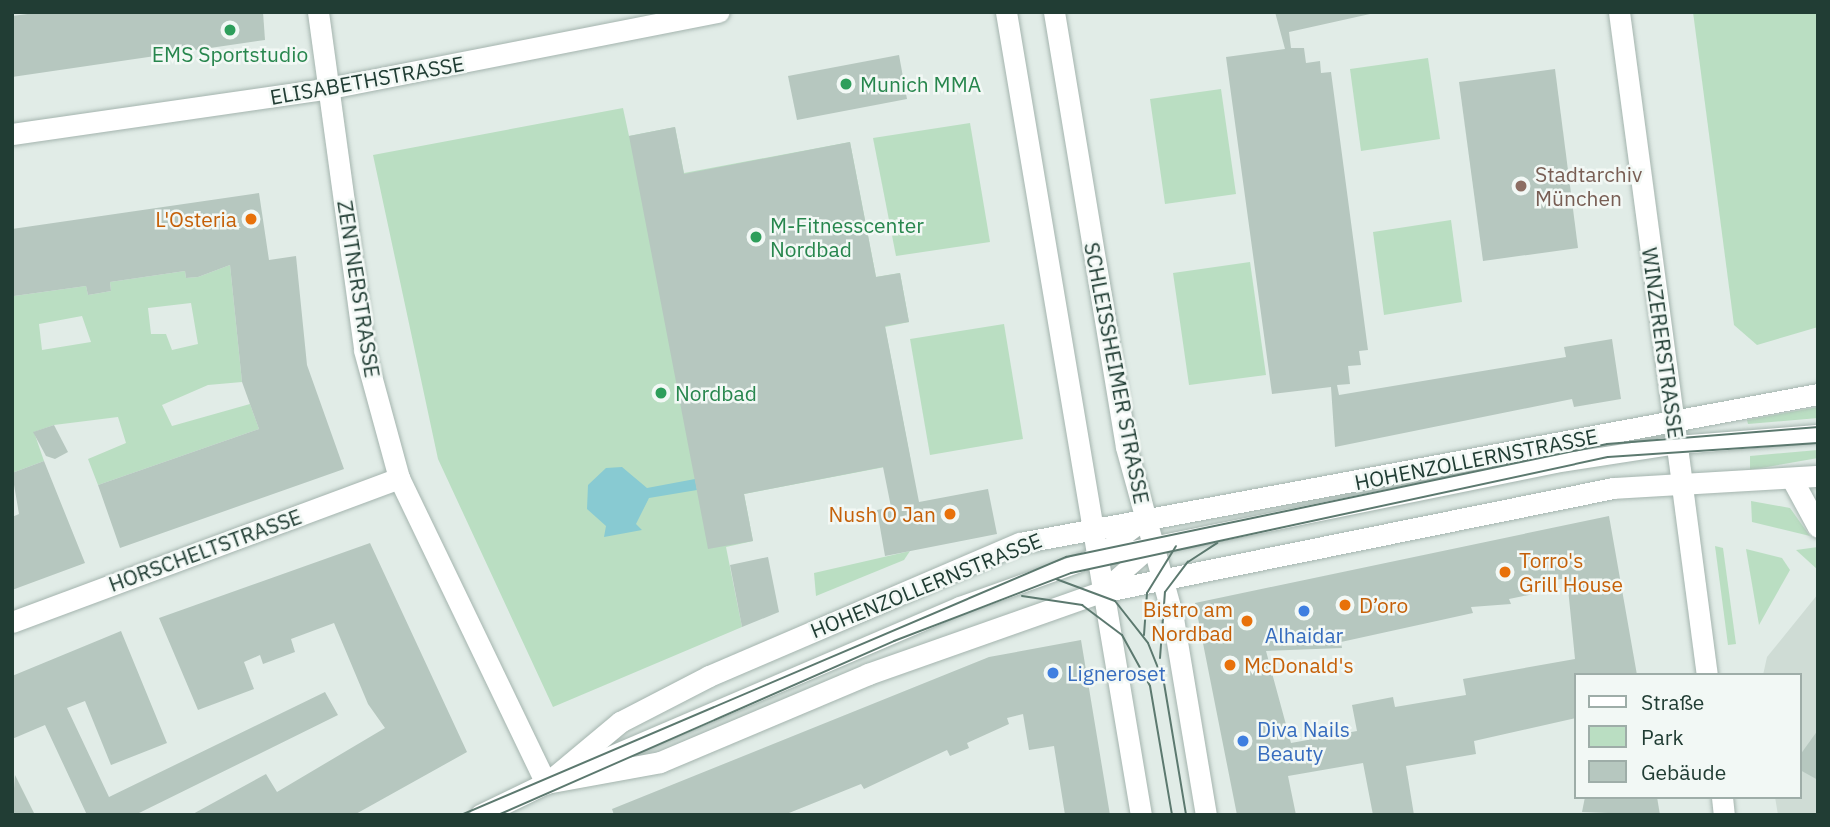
<!DOCTYPE html>
<meta charset="utf-8">
<style>
body{margin:0}
#map{position:relative;width:1830px;height:827px;overflow:hidden;background:#e1ece7;font-family:"IBM Plex Sans",sans-serif}
div>[style]{position:absolute}
[style*='--x']{left:calc(var(--x)*1px);top:calc(var(--y)*1px);width:calc(var(--w)*1px);rotate:calc(var(--a)*1deg)}
.built>*{inset:0;background:#cfdcd5}
.green>*{inset:0;background:#badec2}
.water>*{inset:0;background:#88cad2}
.building>*{inset:0;background:#b6c7bf}
.roads{filter:drop-shadow(0 0 2px #a4b4ae) drop-shadow(0 0 2px #a4b4ae)}
.lane>*{height:18px;margin:-9px;padding:0 9px;transform-origin:9px;border-radius:9px;background:#fff}
.street>*{height:21px;margin:-10.5px;padding:0 10.5px;transform-origin:10.5px;border-radius:10.5px;background:#fff}
.secondary>*{height:21px;margin:-10.5px;padding:0 10.5px;transform-origin:10.5px;border-radius:10.5px;background:#fff}
.tram>*{height:2px;margin:-1px;padding:0 1px;transform-origin:1px;border-radius:1px;background:#5c796f}
.dots>*{width:19px;height:19px;translate:-50% -50%;box-sizing:border-box;border:4px solid #f2f8f5;border-radius:50%}
span{translate:-50% -50%;white-space:nowrap;text-align:center;line-height:1.15;-webkit-text-stroke:5px #f2f8f5;paint-order:stroke}
.leisure-label{font-size:21px;color:#27864d}
.left{translate:0 -50%;text-align:left}
.street-label{font-size:21px;color:#213d34}
.education-label{font-size:21px;color:#785e54}
.food-label{font-size:21px;color:#c56008}
.right{translate:-100% -50%;text-align:right}
.shop-label{font-size:21px;color:#366cbe}
.frame{position:absolute;inset:0;border:14px solid #213d34;pointer-events:none}
.legend{position:absolute;left:1574px;top:673px;width:228px;height:126px;box-sizing:border-box;background:#f2f8f5;border:2px solid #9eada8;margin:0;padding:9px 12px;list-style:none;font-size:21px;color:#213d34}
.legend li{display:flex;align-items:center;gap:14px;height:35px}
.legend b{width:35px;border:2px solid #9eada8}
</style>
<div id="map">
<div class="built">
<i style="clip-path:polygon(1818px 594px,1818px 815px,1778px 815px,1775px 797px,1800px 797px,1800px 675px,1763px 675px,1767px 657px)"></i>
</div>
<div class="green">
<i style="clip-path:polygon(1693px 12px,1818px 12px,1818px 327px,1757px 345px,1734px 325px)"></i>
<i style="clip-path:polygon(1428px 58px,1440px 139px,1361px 151px,1350px 69px)"></i>
<i style="clip-path:polygon(1221px 89px,1236px 194px,1165px 204px,1150px 99px)"></i>
<i style="clip-path:polygon(623px 108px,629px 136px,675px 127px,684px 173px,850px 142px,876px 277px,900px 273px,909px 322px,885px 327px,911px 462px,744px 494px,753px 541px,726px 547px,742px 627px,553px 707px,438px 459px,373px 155px)"></i>
<i style="clip-path:polygon(970px 123px,990px 242px,896px 256px,873px 138px)"></i>
<i style="clip-path:polygon(1451px 220px,1462px 302px,1384px 315px,1373px 232px)"></i>
<i style="clip-path:polygon(1250px 262px,1266px 375px,1189px 385px,1173px 273px)"></i>
<i style="clip-path:polygon(evenodd,230px 265px,242px 382px,208px 385px,162px 405px,172px 426px,250px 404px,259px 429px,98px 485px,88px 459px,126px 443px,118px 417px,54px 425px,34px 432px,44px 461px,12px 473px,14px 296px,86px 286px,88px 295px,100px 293px,111px 291px,110px 282px,185px 271px,186px 278px,198px 277px,230px 265px,191px 303px,198px 344px,172px 350px,166px 334px,151px 334px,148px 308px,191px 303px,230px 265px,82px 316px,91px 342px,42px 350px,39px 324px,82px 316px)"></i>
<i style="clip-path:polygon(1004px 324px,1023px 439px,930px 455px,910px 339px)"></i>
<i style="clip-path:polygon(1818px 407px,1818px 418px,1748px 424px,1747px 420px)"></i>
<i style="clip-path:polygon(1818px 450px,1818px 458px,1750px 470px,1750px 456px)"></i>
<i style="clip-path:polygon(1751px 501px,1790px 508px,1810px 536px,1752px 522px)"></i>
<i style="clip-path:polygon(1715px 546px,1723px 548px,1736px 644px,1728px 645px)"></i>
<i style="clip-path:polygon(1818px 547px,1818px 570px,1796px 550px)"></i>
<i style="clip-path:polygon(1746px 549px,1782px 558px,1790px 570px,1759px 625px)"></i>
<i style="clip-path:polygon(910px 551px,904px 560px,816px 596px,814px 573px)"></i>
</div>
<div class="water">
<i style="clip-path:polygon(622px 467px,647px 488px,695px 479px,697px 490px,649px 498px,636px 524px,642px 530px,604px 537px,606px 526px,587px 509px,588px 485px,606px 468px)"></i>
</div>
<div class="building">
<i style="clip-path:polygon(43px 12px,263px 12px,265px 40px,12px 77px,12px 16px)"></i>
<i style="clip-path:polygon(1275px 12px,1379px 12px,1289px 32px,1291px 48px,1304px 48px,1306px 63px,1320px 61px,1321px 73px,1331px 72px,1368px 350px,1359px 351px,1361px 365px,1348px 366px,1350px 384px,1337px 385px,1339px 395px,1566px 357px,1564px 347px,1612px 339px,1621px 399px,1574px 407px,1572px 399px,1335px 447px,1331px 387px,1272px 394px,1226px 57px,1285px 49px)"></i>
<i style="clip-path:polygon(899px 55px,907px 99px,797px 120px,788px 76px)"></i>
<i style="clip-path:polygon(1555px 69px,1578px 248px,1483px 261px,1459px 82px)"></i>
<i style="clip-path:polygon(675px 127px,684px 174px,850px 142px,876px 277px,900px 273px,909px 322px,885px 326px,919px 502px,988px 489px,997px 534px,885px 556px,877px 510px,891px 507px,883px 467px,744px 494px,753px 541px,708px 549px,629px 136px)"></i>
<i style="clip-path:polygon(259px 193px,269px 260px,296px 256px,307px 365px,344px 469px,120px 548px,98px 485px,259px 429px,242px 382px,230px 265px,198px 277px,186px 278px,185px 271px,110px 282px,111px 291px,100px 293px,88px 295px,86px 286px,14px 296px,12px 305px,12px 229px)"></i>
<i style="clip-path:polygon(54px 425px,68px 452px,55px 459px,46px 456px,33px 432px)"></i>
<i style="clip-path:polygon(44px 461px,85px 563px,12px 590px,12px 517px,19px 514px,12px 473px)"></i>
<i style="clip-path:polygon(evenodd,1609px 516px,1637px 675px,1576px 675px,1576px 718px,1474px 741px,1476px 754px,1406px 766px,1414px 815px,1373px 815px,1363px 763px,1288px 776px,1296px 815px,1237px 815px,1195px 603px,1609px 516px,1567px 578px,1575px 659px,1463px 679px,1466px 695px,1395px 707px,1393px 697px,1352px 705px,1357px 731px,1291px 743px,1266px 651px,1342px 648px,1341px 642px,1473px 613px,1471px 607px,1511px 604px,1509px 599px,1534px 594px,1531px 584px,1567px 578px)"></i>
<i style="clip-path:polygon(370px 543px,467px 752px,354px 815px,191px 815px,266px 774px,277px 792px,385px 728px,368px 704px,334px 623px,291px 639px,295px 652px,263px 664px,260px 655px,244px 662px,254px 689px,198px 710px,159px 618px)"></i>
<i style="clip-path:polygon(768px 557px,779px 612px,742px 627px,730px 565px)"></i>
<i style="clip-path:polygon(121px 631px,167px 743px,111px 765px,85px 701px,67px 708px,109px 797px,325px 692px,338px 715px,135px 815px,87px 815px,45px 725px,12px 739px,12px 676px)"></i>
<i style="clip-path:polygon(1081px 640px,1110px 815px,1065px 815px,1054px 746px,1029px 750px,1023px 714px,1007px 718px,1009px 724px,967px 743px,969px 748px,950px 756px,947px 750px,864px 789px,861px 784px,784px 815px,614px 815px,612px 809px,989px 657px)"></i>
<i style="clip-path:polygon(1818px 730px,1818px 780px,1800px 770px,1800px 755px)"></i>
<i style="clip-path:polygon(15px 775px,35px 815px,12px 815px)"></i>
<i style="clip-path:polygon(1585px 797px,1657px 797px,1660px 815px,1582px 812px)"></i>
</div>
<div class="roads">
<div class="lane">
<i style="--x:1100;--y:554;--w:56;--a:-36.3"></i>
<i style="--x:1101;--y:592;--w:67;--a:-41.3"></i>
<i style="--x:570;--y:773;--w:424;--a:-23.2"></i>
<i style="--x:960;--y:606;--w:142;--a:-19.7"></i>
<i style="--x:1094;--y:558;--w:470;--a:-11.5"></i>
<i style="--x:1554;--y:464;--w:124;--a:-8.8"></i>
<i style="--x:1677;--y:445;--w:141;--a:-4.5"></i>
</div>
<div class="street">
<i style="--x:318;--y:12;--w:341;--a:82.2"></i>
<i style="--x:364;--y:350;--w:133;--a:74.7"></i>
<i style="--x:399;--y:478;--w:339;--a:64.3"></i>
<i style="--x:1793;--y:481;--w:52;--a:61.5"></i>
<i style="--x:1682;--y:486;--w:191;--a:82.5"></i>
<i style="--x:12;--y:622;--w:413;--a:-20.4"></i>
<i style="--x:1722;--y:797;--w:18;--a:84"></i>
</div>
<div class="secondary">
<i style="--x:1006;--y:12;--w:814;--a:80.46"></i>
<i style="--x:1054;--y:12;--w:441;--a:80.6"></i>
<i style="--x:1126;--y:447;--w:177;--a:74.6"></i>
<i style="--x:1173;--y:618;--w:200;--a:80.5"></i>
<i style="--x:1619;--y:12;--w:478;--a:82.4"></i>
<i style="--x:12;--y:134;--w:316;--a:-8.2"></i>
<i style="--x:325;--y:89;--w:401;--a:-11.1"></i>
<i style="--x:548;--y:782;--w:94;--a:-39.8"></i>
<i style="--x:620;--y:722;--w:100;--a:-27.3"></i>
<i style="--x:709;--y:676;--w:338;--a:-23.2"></i>
<i style="--x:1020;--y:543;--w:812;--a:-10.58"></i>
<i style="--x:480;--y:815;--w:73;--a:-25.9"></i>
<i style="--x:546;--y:783;--w:116;--a:-10.4"></i>
<i style="--x:660;--y:762;--w:226;--a:-22.9"></i>
<i style="--x:868;--y:674;--w:247;--a:-19.4"></i>
<i style="--x:1101;--y:592;--w:522;--a:-11.48"></i>
<i style="--x:1613;--y:488;--w:205;--a:-3.4"></i>
</div>
</div>
<div class="tram">
<i style="--x:1056;--y:579;--w:63;--a:20.4"></i>
<i style="--x:1115;--y:601;--w:53;--a:51.8"></i>
<i style="--x:1148;--y:643;--w:43;--a:68.2"></i>
<i style="--x:1164;--y:683;--w:134;--a:80.5"></i>
<i style="--x:1022;--y:596;--w:61;--a:8.5"></i>
<i style="--x:1082;--y:605;--w:50;--a:36.9"></i>
<i style="--x:1122;--y:635;--w:58;--a:61.2"></i>
<i style="--x:1150;--y:686;--w:131;--a:80.3"></i>
<i style="--x:1144;--y:635;--w:42;--a:-85.9"></i>
<i style="--x:1147;--y:593;--w:55;--a:-58.3"></i>
<i style="--x:1160;--y:658;--w:66;--a:-85.7"></i>
<i style="--x:1165;--y:592;--w:38;--a:-53"></i>
<i style="--x:1188;--y:562;--w:35;--a:-33"></i>
<i style="--x:461;--y:815;--w:658;--a:-23.1"></i>
<i style="--x:1066;--y:557;--w:553;--a:-11.8"></i>
<i style="--x:1607;--y:444;--w:212;--a:-4.6"></i>
<i style="--x:498;--y:815;--w:433;--a:-23.7"></i>
<i style="--x:894;--y:641;--w:190;--a:-21"></i>
<i style="--x:1071;--y:573;--w:549;--a:-12.19"></i>
<i style="--x:1608;--y:457;--w:210;--a:-3.8"></i>
</div>
<div class="dots">
<i style="left:230px;top:30px;background:#2e9e5b"></i>
<i style="left:846px;top:84px;background:#2e9e5b"></i>
<i style="left:1521px;top:186px;background:#8d6e63"></i>
<i style="left:251px;top:219px;background:#e8710a"></i>
<i style="left:756px;top:237px;background:#2e9e5b"></i>
<i style="left:661px;top:393px;background:#2e9e5b"></i>
<i style="left:950px;top:514px;background:#e8710a"></i>
<i style="left:1505px;top:572px;background:#e8710a"></i>
<i style="left:1345px;top:605px;background:#e8710a"></i>
<i style="left:1304px;top:611px;background:#3f7fe0"></i>
<i style="left:1247px;top:621px;background:#e8710a"></i>
<i style="left:1230px;top:665px;background:#e8710a"></i>
<i style="left:1053px;top:673px;background:#3f7fe0"></i>
<i style="left:1243px;top:741px;background:#3f7fe0"></i>
</div>
<div class="leisure-label">
<span style="left:230px;top:54px">EMS Sportstudio</span>
<span class="left" style="left:860px;top:84px">Munich MMA</span>
<span class="left" style="left:770px;top:237px">M-Fitnesscenter<br>Nordbad</span>
<span class="left" style="left:675px;top:393px">Nordbad</span>
</div>
<div class="street-label">
<span style="left:367px;top:80px;rotate:-10deg">ELISABETHSTRASSE</span>
<span style="left:359px;top:289px;rotate:81deg">ZENTNERSTRASSE</span>
<span style="left:1663px;top:343px;rotate:82deg">WINZERERSTRASSE</span>
<span style="left:1117px;top:373px;rotate:79deg">SCHLEISSHEIMER STRASSE</span>
<span style="left:1476px;top:459px;rotate:-11deg">HOHENZOLLERNSTRASSE</span>
<span style="left:205px;top:550px;rotate:-20deg">HORSCHELTSTRASSE</span>
<span style="left:926px;top:585px;rotate:-22deg">HOHENZOLLERNSTRASSE</span>
</div>
<div class="education-label">
<span class="left" style="left:1535px;top:186px">Stadtarchiv<br>München</span>
</div>
<div class="food-label">
<span class="right" style="left:237px;top:219px">L'Osteria</span>
<span class="right" style="left:936px;top:514px">Nush O Jan</span>
<span class="left" style="left:1519px;top:572px">Torro's<br>Grill House</span>
<span class="left" style="left:1359px;top:605px">D’oro</span>
<span class="right" style="left:1233px;top:621px">Bistro am<br>Nordbad</span>
<span class="left" style="left:1244px;top:665px">McDonald's</span>
</div>
<div class="shop-label">
<span style="left:1304px;top:635px">Alhaidar</span>
<span class="left" style="left:1067px;top:673px">Ligneroset</span>
<span class="left" style="left:1257px;top:741px">Diva Nails<br>Beauty</span>
</div>
<div class="frame"></div>
<ul class="legend">
<li><b style="height:9px;background:#fff"></b>Straße</li>
<li><b style="height:19px;background:#badec2"></b>Park</li>
<li><b style="height:19px;background:#b6c7bf"></b>Gebäude</li>
</ul>
</div>
